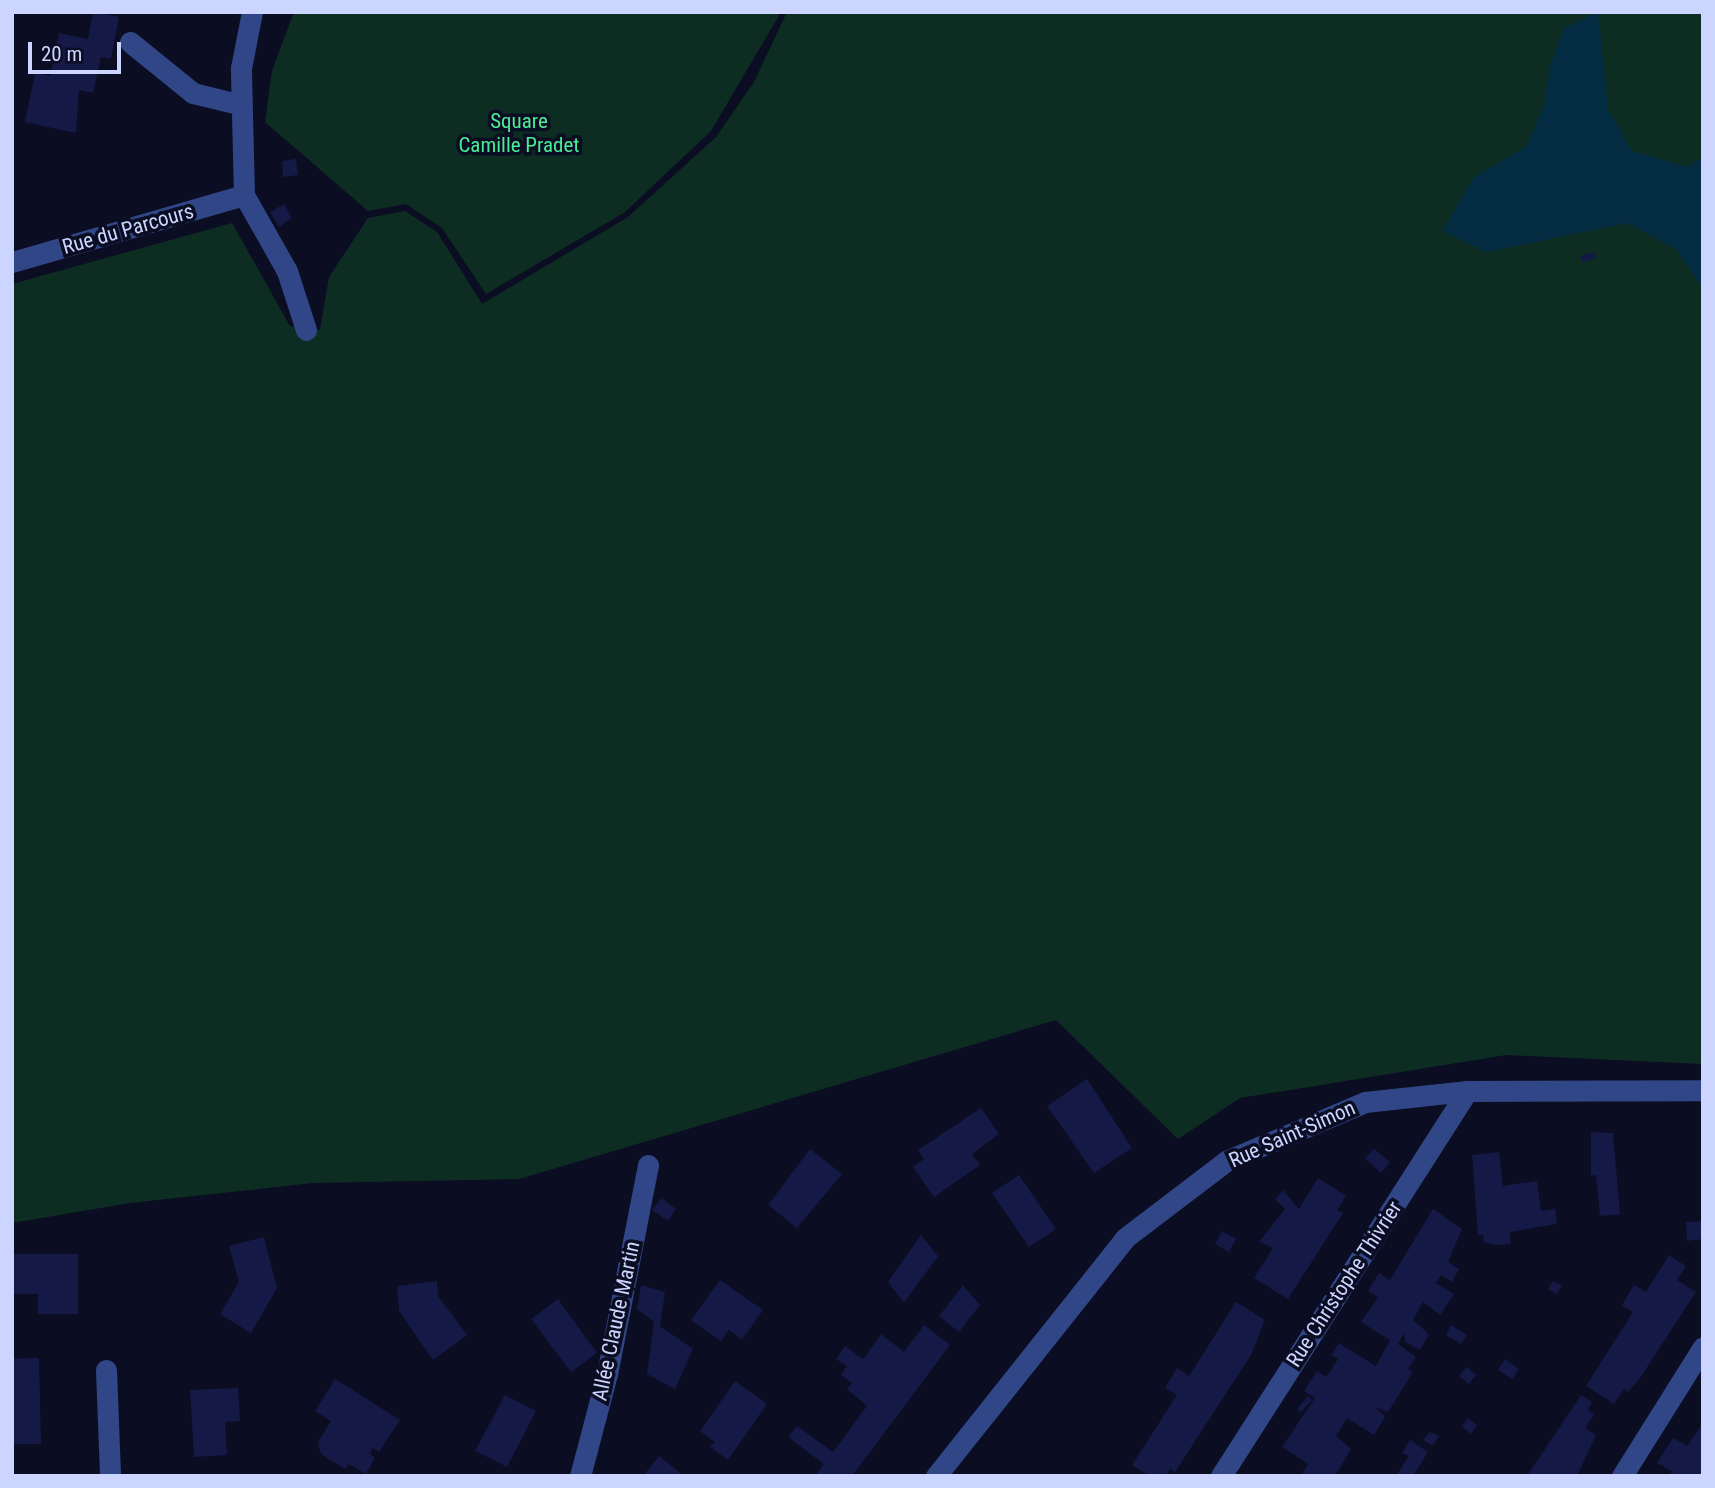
<!DOCTYPE html>
<meta charset="utf-8">
<style>
body{margin:0}
#map{position:relative;width:1715px;height:1488px;overflow:hidden;background:#0b0d22;font-family:"Roboto Condensed",sans-serif}
div>[style]{position:absolute}
[style*='--x']{left:calc(var(--x)*1px);top:calc(var(--y)*1px);width:calc(var(--w)*1px);rotate:calc(var(--a)*1deg)}
.green>*{inset:0;background:#0d2d23}
.water>*{inset:0;background:#042c42}
.building>*{inset:0;background:#151945}
.minor>*{height:21px;margin:-10.5px;padding:0 10.5px;transform-origin:10.5px;border-radius:10.5px;background:#314686}
span{translate:-50% -50%;white-space:nowrap;text-align:center;line-height:1.15;-webkit-text-stroke:7px #0b0d22;paint-order:stroke}
.park-label{font-size:21px;color:#4bec96}
.street-label{font-size:21px;color:#ccd5ff}
.frame{position:absolute;inset:0;border:14px solid #ccd5ff;pointer-events:none}
.scale{position:absolute;left:28px;top:42px;width:93px;height:32px;box-sizing:border-box;border:4px solid #ccd5ff;border-top:0;padding-left:9px;font-size:21px;line-height:24px;white-space:nowrap;color:#ccd5ff;-webkit-text-stroke:5px #0b0d22;paint-order:stroke}
</style>
<div id="map">
<div class="green">
<i style="clip-path:polygon(294px 12px,781px 12px,711px 131px,625px 212px,486px 294px,442px 228px,406px 204px,368px 211px,265px 122px,272px 71px)"></i>
<i style="clip-path:polygon(787px 12px,1703px 12px,1703px 1064px,1506px 1055px,1240px 1098px,1178px 1139px,1056px 1020px,519px 1179px,313px 1183px,130px 1203px,12px 1223px,12px 284px,232px 223px,290px 326px,320px 330px,329px 277px,368px 218px,405px 211px,437px 232px,482px 304px,628px 217px,716px 137px,754px 82px)"></i>
</div>
<div class="water">
<i style="clip-path:polygon(1598px 12px,1608px 110px,1632px 151px,1688px 167px,1703px 157px,1703px 289px,1676px 249px,1627px 223px,1487px 252px,1442px 231px,1474px 177px,1526px 147px,1544px 106px,1550px 66px,1564px 28px)"></i>
</div>
<div class="building">
<i style="clip-path:polygon(93px 12px,119px 17px,111px 59px,101px 57px,93px 93px,79px 90px,76px 133px,25px 122px,35px 73px,50px 76px,59px 33px,88px 39px)"></i>
<i style="clip-path:polygon(296px 159px,298px 175px,283px 177px,282px 161px)"></i>
<i style="clip-path:polygon(284px 204px,292px 218px,279px 227px,270px 212px)"></i>
<i style="clip-path:polygon(1594px 252px,1596px 258px,1582px 262px,1581px 255px)"></i>
<i style="clip-path:polygon(1087px 1079px,1132px 1148px,1094px 1173px,1047px 1106px)"></i>
<i style="clip-path:polygon(981px 1108px,999px 1134px,972px 1154px,980px 1165px,934px 1197px,913px 1167px,924px 1159px,918px 1150px)"></i>
<i style="clip-path:polygon(1591px 1132px,1613px 1133px,1620px 1214px,1600px 1216px,1596px 1175px,1591px 1176px)"></i>
<i style="clip-path:polygon(810px 1149px,842px 1174px,797px 1228px,768px 1205px)"></i>
<i style="clip-path:polygon(1374px 1149px,1390px 1162px,1381px 1173px,1365px 1158px)"></i>
<i style="clip-path:polygon(1499px 1152px,1503px 1186px,1537px 1181px,1541px 1211px,1555px 1209px,1557px 1224px,1510px 1232px,1511px 1244px,1497px 1245px,1484px 1243px,1483px 1235px,1478px 1235px,1472px 1155px)"></i>
<i style="clip-path:polygon(1019px 1175px,1056px 1229px,1029px 1247px,992px 1193px)"></i>
<i style="clip-path:polygon(1318px 1178px,1346px 1196px,1337px 1210px,1343px 1213px,1288px 1299px,1254px 1278px,1273px 1248px,1259px 1242px,1285px 1209px,1275px 1199px,1283px 1190px,1299px 1209px)"></i>
<i style="clip-path:polygon(661px 1198px,676px 1209px,668px 1221px,652px 1210px)"></i>
<i style="clip-path:polygon(1433px 1209px,1462px 1229px,1448px 1262px,1459px 1269px,1452px 1282px,1441px 1275px,1436px 1283px,1454px 1294px,1440px 1315px,1423px 1302px,1413px 1320px,1429px 1334px,1420px 1350px,1405px 1342px,1404px 1333px,1398px 1344px,1416px 1357px,1408px 1369px,1413px 1372px,1388px 1412px,1375px 1407px,1385px 1417px,1374px 1435px,1347px 1418px,1336px 1436px,1351px 1449px,1335px 1476px,1301px 1476px,1308px 1464px,1282px 1447px,1315px 1398px,1304px 1391px,1317px 1371px,1326px 1377px,1338px 1359px,1331px 1355px,1339px 1343px,1376px 1366px,1390px 1340px,1361px 1322px,1378px 1297px,1368px 1291px,1379px 1273px,1390px 1280px)"></i>
<i style="clip-path:polygon(1703px 1221px,1703px 1239px,1687px 1241px,1686px 1222px)"></i>
<i style="clip-path:polygon(1222px 1231px,1236px 1239px,1229px 1252px,1215px 1244px)"></i>
<i style="clip-path:polygon(921px 1235px,938px 1256px,904px 1303px,888px 1282px)"></i>
<i style="clip-path:polygon(264px 1237px,277px 1288px,251px 1333px,220px 1314px,239px 1282px,229px 1246px)"></i>
<i style="clip-path:polygon(12px 1254px,78px 1254px,78px 1314px,38px 1314px,38px 1294px,12px 1294px)"></i>
<i style="clip-path:polygon(1669px 1255px,1686px 1266px,1677px 1280px,1696px 1292px,1640px 1378px,1628px 1392px,1624px 1389px,1614px 1404px,1586px 1386px,1633px 1312px,1622px 1305px,1634px 1285px,1646px 1292px)"></i>
<i style="clip-path:polygon(720px 1280px,763px 1310px,742px 1340px,729px 1330px,721px 1341px,691px 1320px)"></i>
<i style="clip-path:polygon(437px 1281px,438px 1296px,467px 1335px,433px 1360px,399px 1311px,397px 1286px)"></i>
<i style="clip-path:polygon(1553px 1281px,1562px 1285px,1557px 1294px,1548px 1289px)"></i>
<i style="clip-path:polygon(641px 1285px,665px 1292px,660px 1326px,693px 1349px,675px 1389px,647px 1374px,654px 1322px,637px 1309px)"></i>
<i style="clip-path:polygon(963px 1285px,980px 1305px,959px 1332px,939px 1316px)"></i>
<i style="clip-path:polygon(558px 1299px,597px 1353px,571px 1372px,531px 1319px)"></i>
<i style="clip-path:polygon(1236px 1302px,1265px 1320px,1251px 1355px,1175px 1472px,1170px 1469px,1166px 1476px,1150px 1476px,1132px 1465px,1177px 1395px,1165px 1388px,1177px 1368px,1189px 1376px)"></i>
<i style="clip-path:polygon(924px 1325px,950px 1345px,852px 1476px,815px 1476px,824px 1464px,788px 1437px,797px 1426px,833px 1452px,867px 1406px,847px 1389px,852px 1383px,841px 1375px,847px 1366px,836px 1359px,845px 1346px,863px 1359px,881px 1334px,904px 1352px)"></i>
<i style="clip-path:polygon(1451px 1325px,1467px 1335px,1461px 1344px,1446px 1335px)"></i>
<i style="clip-path:polygon(30px 1358px,39px 1358px,41px 1444px,12px 1444px,12px 1359px)"></i>
<i style="clip-path:polygon(1505px 1359px,1519px 1369px,1512px 1379px,1498px 1370px)"></i>
<i style="clip-path:polygon(1467px 1367px,1476px 1375px,1469px 1384px,1459px 1376px)"></i>
<i style="clip-path:polygon(335px 1379px,400px 1420px,379px 1452px,373px 1448px,370px 1454px,375px 1458px,366px 1474px,349px 1464px,345px 1469px,321px 1454px,318px 1442px,331px 1421px,315px 1411px)"></i>
<i style="clip-path:polygon(735px 1381px,767px 1404px,728px 1460px,710px 1447px,715px 1442px,700px 1431px)"></i>
<i style="clip-path:polygon(238px 1388px,240px 1421px,225px 1422px,227px 1455px,194px 1457px,190px 1390px)"></i>
<i style="clip-path:polygon(505px 1395px,536px 1411px,507px 1467px,475px 1451px)"></i>
<i style="clip-path:polygon(1581px 1395px,1592px 1402px,1588px 1410px,1594px 1414px,1585px 1428px,1596px 1435px,1577px 1476px,1527px 1476px)"></i>
<i style="clip-path:polygon(1308px 1396px,1312px 1400px,1301px 1412px,1297px 1409px)"></i>
<i style="clip-path:polygon(1468px 1418px,1477px 1425px,1471px 1434px,1462px 1427px)"></i>
<i style="clip-path:polygon(1703px 1423px,1703px 1476px,1669px 1476px,1672px 1471px,1657px 1463px,1673px 1438px,1687px 1446px)"></i>
<i style="clip-path:polygon(1429px 1432px,1439px 1436px,1432px 1446px,1423px 1440px)"></i>
<i style="clip-path:polygon(1410px 1440px,1428px 1452px,1413px 1476px,1396px 1476px,1409px 1456px,1402px 1453px)"></i>
<i style="clip-path:polygon(659px 1456px,684px 1476px,643px 1476px)"></i>
</div>
<div class="minor">
<i style="--x:130;--y:42;--w:81;--a:39"></i>
<i style="--x:193;--y:93;--w:50;--a:13.8"></i>
<i style="--x:244;--y:195;--w:127;--a:-91.4"></i>
<i style="--x:241;--y:68;--w:57;--a:-78.9"></i>
<i style="--x:244;--y:195;--w:87;--a:60.5"></i>
<i style="--x:287;--y:271;--w:62;--a:72.1"></i>
<i style="--x:12;--y:262;--w:241;--a:-16.1"></i>
<i style="--x:106;--y:1370;--w:106;--a:87.8"></i>
<i style="--x:580;--y:1476;--w:106;--a:-75.2"></i>
<i style="--x:607;--y:1374;--w:213;--a:-78.9"></i>
<i style="--x:936;--y:1476;--w:304;--a:-51.5"></i>
<i style="--x:1125;--y:1238;--w:127;--a:-37.3"></i>
<i style="--x:1226;--y:1161;--w:151;--a:-23"></i>
<i style="--x:1365;--y:1102;--w:103;--a:-6.2"></i>
<i style="--x:1467;--y:1091;--w:236;--a:-0.2"></i>
<i style="--x:1221;--y:1476;--w:457;--a:-57.4"></i>
<i style="--x:1622;--y:1476;--w:152;--a:-57.9"></i>
</div>
<div class="park-label">
<span style="left:519px;top:133px">Square<br>Camille Pradet</span>
</div>
<div class="street-label">
<span style="left:128px;top:229px;rotate:-16deg">Rue du Parcours</span>
<span style="left:1292px;top:1134px;rotate:-24deg">Rue Saint-Simon</span>
<span style="left:1344px;top:1284px;rotate:-57deg">Rue Christophe Thivrier</span>
<span style="left:616px;top:1321px;rotate:-78deg">Allée Claude Martin</span>
</div>
<div class="frame"></div>
<div class="scale">20 m</div>
</div>
